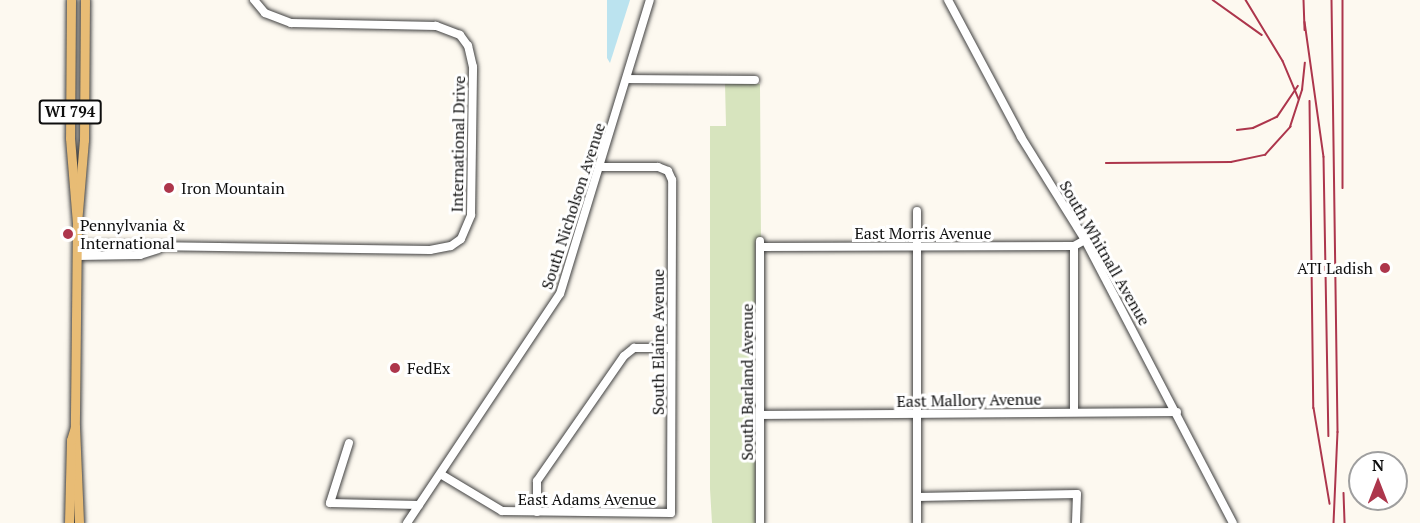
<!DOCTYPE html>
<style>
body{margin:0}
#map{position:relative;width:1420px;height:523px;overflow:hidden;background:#fdf9f0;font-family:"PT Serif",serif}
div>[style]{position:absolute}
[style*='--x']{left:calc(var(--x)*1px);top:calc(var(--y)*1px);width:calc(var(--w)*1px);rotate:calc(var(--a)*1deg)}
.green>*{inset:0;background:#d7e4be}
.water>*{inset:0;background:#bbe3ef}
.roads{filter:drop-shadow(0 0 2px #414141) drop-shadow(0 0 2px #414141)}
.minor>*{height:8px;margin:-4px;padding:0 4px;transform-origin:4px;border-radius:4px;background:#fff}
.major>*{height:9px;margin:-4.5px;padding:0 4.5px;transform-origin:4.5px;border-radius:4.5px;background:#e8bc75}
.rail>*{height:1.5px;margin:-0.75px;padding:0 0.75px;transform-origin:0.75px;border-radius:0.75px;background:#ad364c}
.dots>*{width:16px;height:16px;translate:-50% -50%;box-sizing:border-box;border:3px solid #fff;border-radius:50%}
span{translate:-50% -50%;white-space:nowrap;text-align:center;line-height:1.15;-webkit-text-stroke:6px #fff;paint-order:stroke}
.shield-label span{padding:2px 4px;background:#fff;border:2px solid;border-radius:4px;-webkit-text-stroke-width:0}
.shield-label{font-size:15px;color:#0e0e0e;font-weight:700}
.street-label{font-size:16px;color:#0e0e0e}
.poi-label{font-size:16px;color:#0e0e0e}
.left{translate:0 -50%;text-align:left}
.right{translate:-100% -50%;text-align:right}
.north{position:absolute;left:1348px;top:451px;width:60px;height:60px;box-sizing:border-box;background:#fff;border:2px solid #9f9f9f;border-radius:50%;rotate:0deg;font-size:16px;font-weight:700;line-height:24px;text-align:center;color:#0e0e0e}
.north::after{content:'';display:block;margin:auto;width:21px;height:27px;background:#ad364c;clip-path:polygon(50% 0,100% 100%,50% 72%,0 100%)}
</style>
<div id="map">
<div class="green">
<i style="clip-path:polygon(725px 83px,760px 84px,761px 241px,755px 241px,755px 523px,712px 523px,710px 489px,710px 126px,726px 126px)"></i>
</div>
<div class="water">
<i style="clip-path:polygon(607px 0,630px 0,610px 63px,607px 58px)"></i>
</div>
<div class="roads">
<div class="minor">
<i style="--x:948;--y:0;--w:155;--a:61.9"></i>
<i style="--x:1021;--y:137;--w:121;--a:58.1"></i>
<i style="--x:1085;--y:240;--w:319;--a:62.4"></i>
<i style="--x:627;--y:79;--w:128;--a:0.4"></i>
<i style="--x:917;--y:211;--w:312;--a:90"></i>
<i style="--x:760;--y:241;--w:282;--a:90"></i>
<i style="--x:77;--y:245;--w:353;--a:0.8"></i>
<i style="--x:430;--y:250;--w:21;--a:-11"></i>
<i style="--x:451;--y:246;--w:12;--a:-35"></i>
<i style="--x:461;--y:239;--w:26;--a:-67"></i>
<i style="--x:471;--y:215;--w:148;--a:-89.2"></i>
<i style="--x:473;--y:67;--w:22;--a:-103"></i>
<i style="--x:468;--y:46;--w:14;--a:-126"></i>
<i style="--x:460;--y:35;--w:26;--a:-159"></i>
<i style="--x:436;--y:26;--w:145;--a:-178.8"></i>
<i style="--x:291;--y:23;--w:28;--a:-159"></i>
<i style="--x:265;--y:13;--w:17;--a:-130"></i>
<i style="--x:760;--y:247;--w:314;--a:-0.2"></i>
<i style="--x:1074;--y:246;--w:13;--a:-29"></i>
<i style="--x:77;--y:256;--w:63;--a:-0.9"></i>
<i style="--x:140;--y:255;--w:19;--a:-18"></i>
<i style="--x:1074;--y:412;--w:166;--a:-90"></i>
<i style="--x:760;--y:415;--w:417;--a:-0.4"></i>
<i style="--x:349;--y:443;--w:63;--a:107.6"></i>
<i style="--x:330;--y:503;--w:89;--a:1.3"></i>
<i style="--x:442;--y:475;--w:70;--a:31"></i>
<i style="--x:502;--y:511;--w:169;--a:0.7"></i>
<i style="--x:671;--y:513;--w:333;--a:-89.8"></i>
<i style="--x:672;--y:180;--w:10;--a:-114"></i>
<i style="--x:668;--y:171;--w:11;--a:-158"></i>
<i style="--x:658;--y:167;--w:57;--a:180"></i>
<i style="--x:917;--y:497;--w:160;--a:-1.1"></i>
<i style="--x:1077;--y:494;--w:29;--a:92"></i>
<i style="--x:537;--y:512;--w:31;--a:-90"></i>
<i style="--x:537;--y:481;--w:152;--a:-55.2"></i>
<i style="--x:624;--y:356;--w:13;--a:-39"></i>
<i style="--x:634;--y:348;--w:37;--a:0"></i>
<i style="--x:407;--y:523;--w:275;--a:-56.3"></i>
<i style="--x:560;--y:294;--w:307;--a:-73"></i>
</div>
<div class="major">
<i style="--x:71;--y:0;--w:138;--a:90.4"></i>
<i style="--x:70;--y:138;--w:85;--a:85.3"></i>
<i style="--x:77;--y:223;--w:204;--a:90.6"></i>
<i style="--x:75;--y:427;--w:96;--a:87.6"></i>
<i style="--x:77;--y:223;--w:83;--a:-85.2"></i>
<i style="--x:84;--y:140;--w:140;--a:-89.6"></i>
<i style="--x:69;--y:523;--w:83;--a:-88.6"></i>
<i style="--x:71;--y:440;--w:14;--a:-73"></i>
</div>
</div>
<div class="rail">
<i style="--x:1213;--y:0;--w:60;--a:35.5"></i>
<i style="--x:1246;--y:0;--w:71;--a:58.8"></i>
<i style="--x:1283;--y:61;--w:41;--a:67.2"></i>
<i style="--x:1304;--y:0;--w:30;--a:88"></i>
<i style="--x:1332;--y:0;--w:432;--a:89.2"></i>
<i style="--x:1338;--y:432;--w:91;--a:92.5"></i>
<i style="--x:1343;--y:0;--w:188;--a:90"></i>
<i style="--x:1305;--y:22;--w:136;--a:82"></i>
<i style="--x:1324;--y:157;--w:279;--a:89"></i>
<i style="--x:1310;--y:101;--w:307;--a:89.3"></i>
<i style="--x:1314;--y:408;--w:97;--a:80.5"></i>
<i style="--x:1237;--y:130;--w:16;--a:-7"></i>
<i style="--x:1253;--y:128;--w:26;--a:-25"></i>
<i style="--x:1277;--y:117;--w:37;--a:-56"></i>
<i style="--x:1106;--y:163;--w:125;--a:-0.5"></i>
<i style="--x:1231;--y:162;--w:35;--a:-12"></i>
<i style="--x:1265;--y:155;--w:38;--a:-48"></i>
<i style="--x:1290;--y:127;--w:39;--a:-72"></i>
<i style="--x:1302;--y:90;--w:27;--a:-84"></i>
<i style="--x:1344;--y:493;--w:30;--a:88"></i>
</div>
<div class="dots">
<i style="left:169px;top:188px;background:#ad364c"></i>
<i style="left:68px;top:234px;background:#ad364c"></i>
<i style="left:1385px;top:268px;background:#ad364c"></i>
<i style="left:395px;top:368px;background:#ad364c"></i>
</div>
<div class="shield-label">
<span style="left:70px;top:112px">WI 794</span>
</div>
<div class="street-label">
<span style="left:458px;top:144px;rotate:-89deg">International Drive</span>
<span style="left:573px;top:206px;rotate:-72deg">South Nicholson Avenue</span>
<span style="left:923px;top:233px">East Morris Avenue</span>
<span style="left:1105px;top:253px;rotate:60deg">South Whitnall Avenue</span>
<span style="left:658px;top:342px;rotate:-90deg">South Elaine Avenue</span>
<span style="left:747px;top:382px;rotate:-90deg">South Barland Avenue</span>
<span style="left:969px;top:400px;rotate:-1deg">East Mallory Avenue</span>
<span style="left:587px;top:499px">East Adams Avenue</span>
</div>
<div class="poi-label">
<span class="left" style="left:181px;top:188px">Iron Mountain</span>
<span class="left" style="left:80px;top:234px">Pennylvania &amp;<br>International</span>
<span class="right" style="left:1373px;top:268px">ATI Ladish</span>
<span class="left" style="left:407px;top:368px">FedEx</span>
</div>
<div class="north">N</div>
</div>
